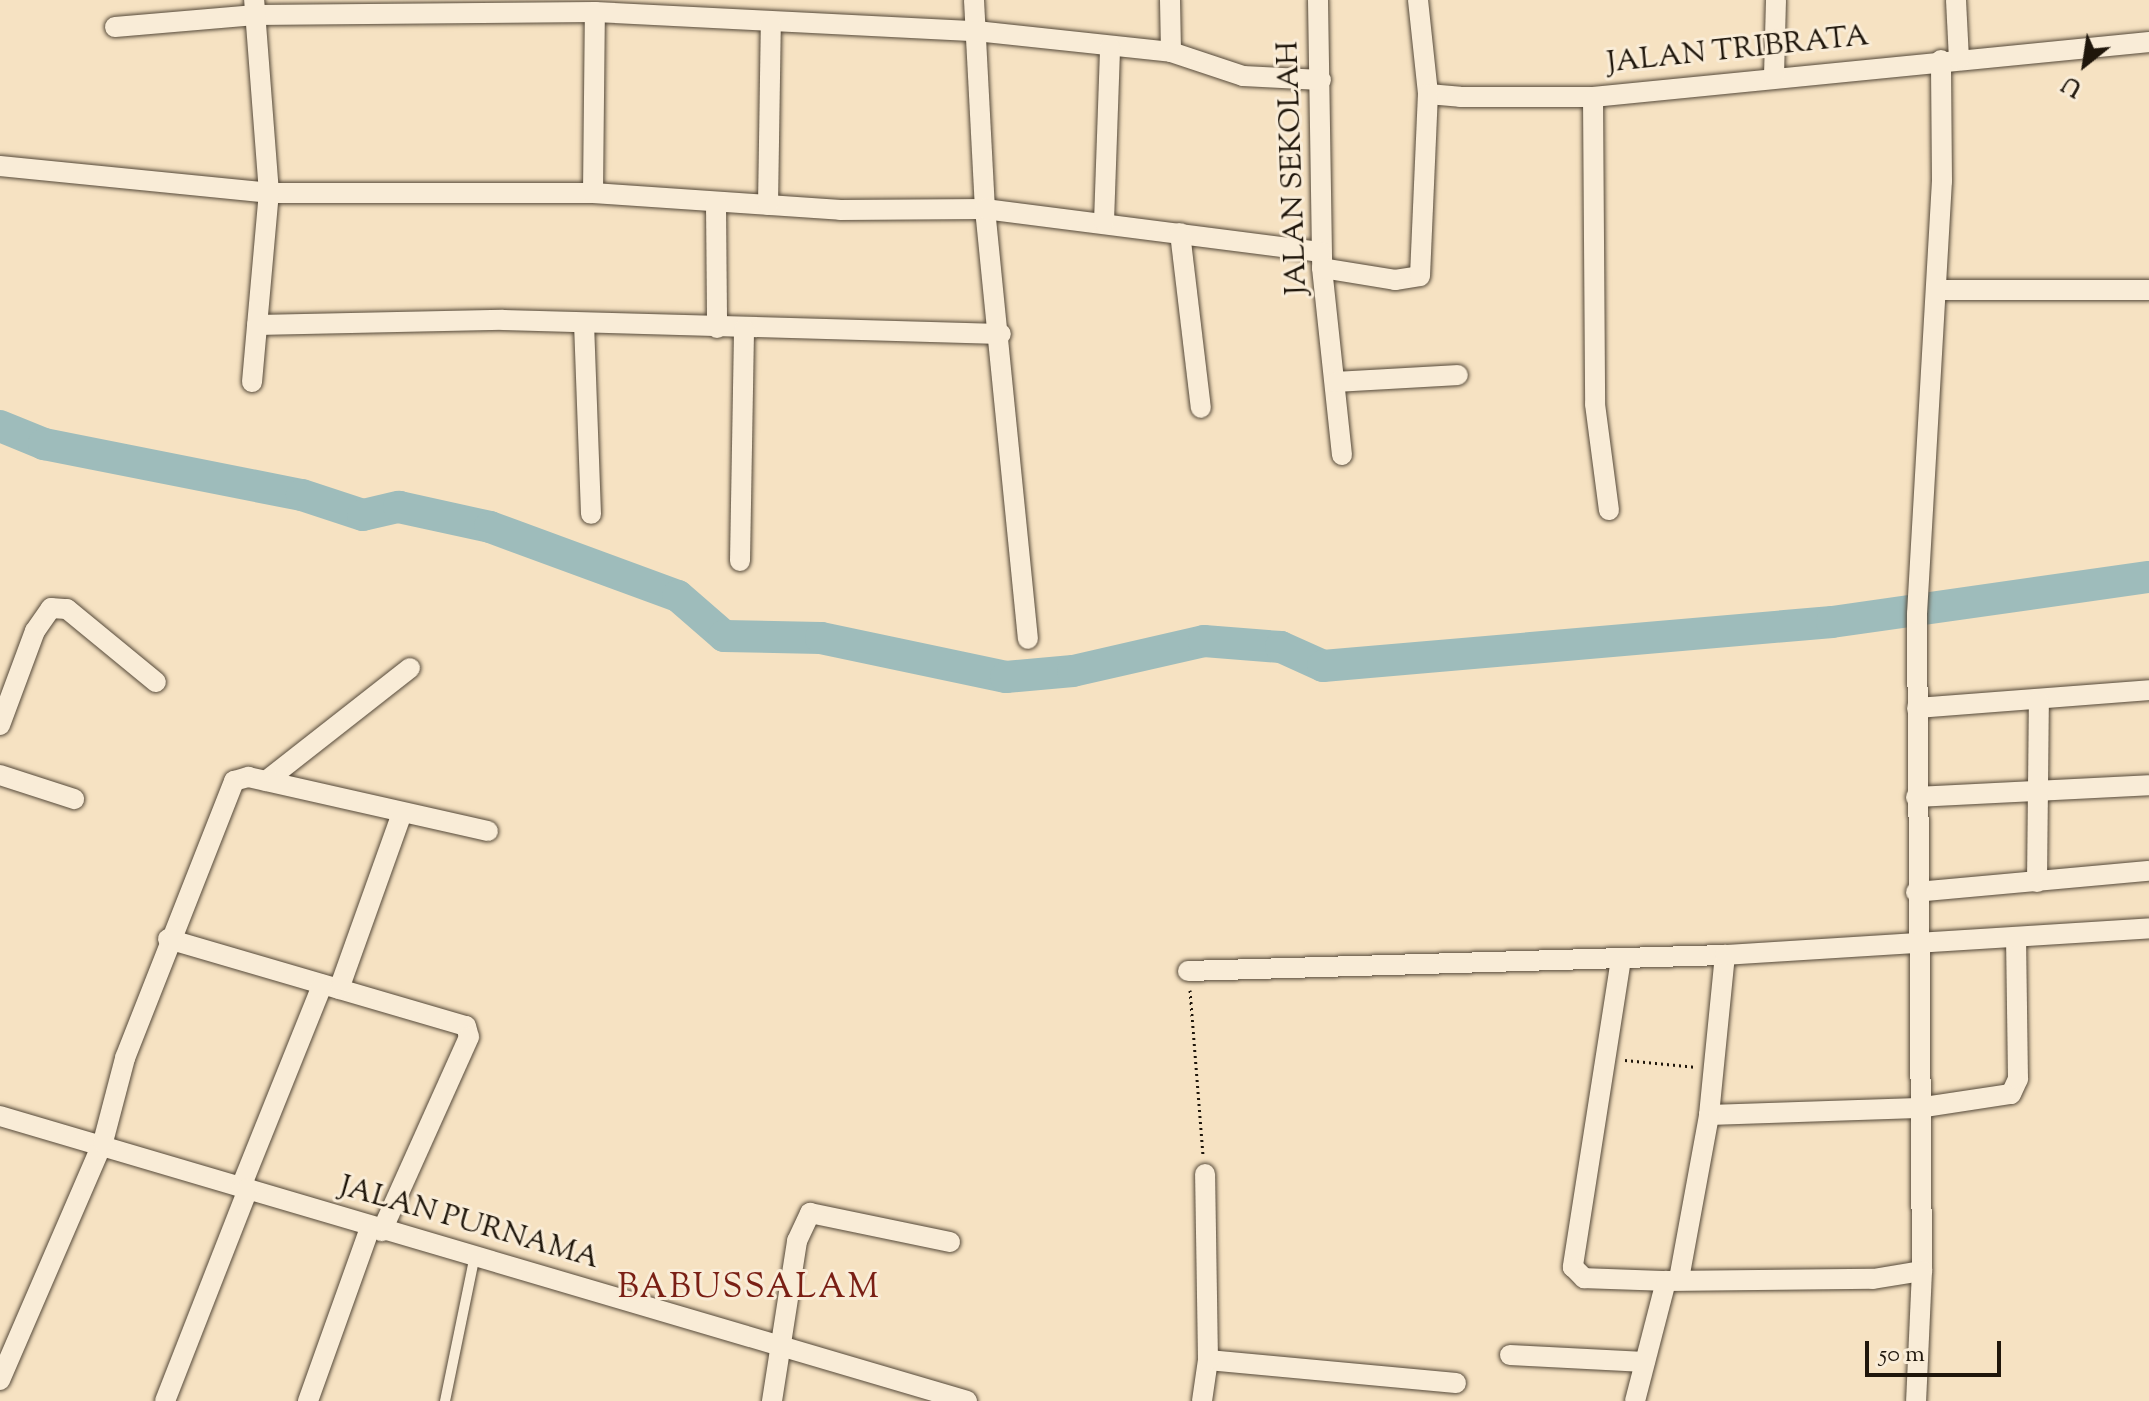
<!DOCTYPE html>
<style>
body{margin:0}
#map{position:relative;width:2149px;height:1401px;overflow:hidden;background:#f6e2c2;font-family:"Sorts Mill Goudy",serif}
div>[style]{position:absolute}
[style*='--x']{left:calc(var(--x)*1px);top:calc(var(--y)*1px);width:calc(var(--w)*1px);rotate:calc(var(--a)*1deg)}
.river>*{height:32px;margin:-16px;padding:0 16px;transform-origin:16px;border-radius:16px;background:#9ebcbb}
.path>*{height:3px;margin-top:-1.5px;transform-origin:0;background:repeating-linear-gradient(90deg,#1f160b 0 2px,transparent 0 6px)}
.roads{filter:drop-shadow(0 0 2px #554939) drop-shadow(0 0 2px #554939)}
.lane>*{height:10px;margin:-5px;padding:0 5px;transform-origin:5px;border-radius:5px;background:#f9ecd7}
.street>*{height:20px;margin:-10px;padding:0 10px;transform-origin:10px;border-radius:10px;background:#f9ecd7}
span{translate:-50% -50%;white-space:nowrap;text-align:center;line-height:1.15;-webkit-text-stroke:6px #f9ecd7;paint-order:stroke}
.street-label{font-size:30px;color:#1f160b}
.quarter-label{font-size:34px;color:#7a1f14;letter-spacing:2px}
.north{position:absolute;left:2045px;top:24px;width:80px;height:80px;-webkit-text-stroke:6px #f9ecd7;paint-order:stroke;rotate:210deg;font-size:22px;font-weight:700;line-height:32px;text-align:center;color:#1f160b}
.north::after{content:'';display:block;margin:auto;width:28px;height:36px;background:#1f160b;clip-path:polygon(50% 0,100% 100%,50% 72%,0 100%)}
.scale{position:absolute;left:1865px;top:1341px;width:136px;height:36px;box-sizing:border-box;border:4px solid #1f160b;border-top:0;padding-left:10px;font-size:24px;line-height:28px;white-space:nowrap;color:#1f160b;-webkit-text-stroke:6px #f9ecd7;paint-order:stroke}
</style>
<div id="map">
<div class="river">
<i style="--x:0;--y:426;--w:48;--a:22.2"></i>
<i style="--x:44;--y:444;--w:263;--a:11.2"></i>
<i style="--x:302;--y:495;--w:64;--a:18.2"></i>
<i style="--x:363;--y:515;--w:37;--a:-13"></i>
<i style="--x:399;--y:507;--w:93;--a:12.4"></i>
<i style="--x:490;--y:527;--w:200;--a:20.2"></i>
<i style="--x:678;--y:596;--w:61;--a:41"></i>
<i style="--x:724;--y:636;--w:97;--a:1.2"></i>
<i style="--x:821;--y:638;--w:189;--a:11.9"></i>
<i style="--x:1006;--y:677;--w:67;--a:-5.1"></i>
<i style="--x:1073;--y:671;--w:134;--a:-12.9"></i>
<i style="--x:1204;--y:641;--w:77;--a:4.5"></i>
<i style="--x:1281;--y:647;--w:46;--a:24.3"></i>
<i style="--x:1323;--y:666;--w:511;--a:-4.94"></i>
<i style="--x:1832;--y:622;--w:320;--a:-8.1"></i>
</div>
<div class="path">
<i style="--x:1190;--y:990;--w:165;--a:85.5"></i>
<i style="--x:1625;--y:1060;--w:72;--a:5.6"></i>
</div>
<div class="roads">
<div class="lane">
<i style="--x:445;--y:1401;--w:144;--a:-78.4"></i>
</div>
<div class="street">
<i style="--x:974;--y:0;--w:209;--a:87"></i>
<i style="--x:985;--y:209;--w:432;--a:84.3"></i>
<i style="--x:1318;--y:0;--w:268;--a:89.1"></i>
<i style="--x:1322;--y:268;--w:188;--a:83.9"></i>
<i style="--x:1418;--y:0;--w:95;--a:83.9"></i>
<i style="--x:1428;--y:94;--w:32;--a:5"></i>
<i style="--x:1460;--y:97;--w:133;--a:0"></i>
<i style="--x:1593;--y:97;--w:559;--a:-5.65"></i>
<i style="--x:1956;--y:0;--w:59;--a:87.1"></i>
<i style="--x:115;--y:27;--w:141;--a:-4.9"></i>
<i style="--x:255;--y:15;--w:340;--a:-0.5"></i>
<i style="--x:595;--y:12;--w:381;--a:2.9"></i>
<i style="--x:976;--y:31;--w:196;--a:6.1"></i>
<i style="--x:1171;--y:52;--w:52;--a:-91.1"></i>
<i style="--x:1171;--y:52;--w:76;--a:18.4"></i>
<i style="--x:1243;--y:76;--w:78;--a:2.9"></i>
<i style="--x:1774;--y:76;--w:76;--a:-88.5"></i>
<i style="--x:1593;--y:97;--w:307;--a:89.6"></i>
<i style="--x:1595;--y:404;--w:107;--a:82.5"></i>
<i style="--x:0;--y:166;--w:270;--a:5.7"></i>
<i style="--x:269;--y:193;--w:324;--a:0"></i>
<i style="--x:593;--y:193;--w:248;--a:3.9"></i>
<i style="--x:840;--y:210;--w:145;--a:-0.4"></i>
<i style="--x:985;--y:209;--w:339;--a:7.3"></i>
<i style="--x:593;--y:193;--w:181;--a:-89.4"></i>
<i style="--x:716;--y:203;--w:125;--a:89.5"></i>
<i style="--x:768;--y:205;--w:181;--a:-89.1"></i>
<i style="--x:1104;--y:222;--w:174;--a:-88"></i>
<i style="--x:1180;--y:233;--w:176;--a:83.2"></i>
<i style="--x:1322;--y:268;--w:74;--a:9.3"></i>
<i style="--x:1395;--y:280;--w:25;--a:-9"></i>
<i style="--x:1420;--y:276;--w:182;--a:-87.5"></i>
<i style="--x:1937;--y:290;--w:212;--a:0"></i>
<i style="--x:584;--y:323;--w:191;--a:87.9"></i>
<i style="--x:257;--y:325;--w:246;--a:-1.2"></i>
<i style="--x:503;--y:320;--w:498;--a:1.6"></i>
<i style="--x:252;--y:382;--w:190;--a:-84.9"></i>
<i style="--x:269;--y:193;--w:194;--a:-94.4"></i>
<i style="--x:1336;--y:382;--w:122;--a:-3.3"></i>
<i style="--x:740;--y:561;--w:232;--a:-89"></i>
<i style="--x:1917;--y:708;--w:233;--a:-4.4"></i>
<i style="--x:0;--y:725;--w:100;--a:-69.6"></i>
<i style="--x:35;--y:631;--w:28;--a:-55"></i>
<i style="--x:51;--y:608;--w:16;--a:4"></i>
<i style="--x:67;--y:609;--w:115;--a:39.4"></i>
<i style="--x:0;--y:775;--w:78;--a:18"></i>
<i style="--x:266;--y:781;--w:183;--a:-38.1"></i>
<i style="--x:1916;--y:797;--w:233;--a:-2.9"></i>
<i style="--x:2037;--y:882;--w:180;--a:-89.4"></i>
<i style="--x:1916;--y:892;--w:234;--a:-5.2"></i>
<i style="--x:168;--y:939;--w:310;--a:16.3"></i>
<i style="--x:466;--y:1026;--w:11;--a:75"></i>
<i style="--x:469;--y:1037;--w:213;--a:114.2"></i>
<i style="--x:1621;--y:959;--w:312;--a:98.9"></i>
<i style="--x:1573;--y:1267;--w:16;--a:45"></i>
<i style="--x:1584;--y:1278;--w:82;--a:2.1"></i>
<i style="--x:1188;--y:971;--w:537;--a:-1.71"></i>
<i style="--x:339;--y:989;--w:187;--a:-70.3"></i>
<i style="--x:1709;--y:1115;--w:209;--a:-1.9"></i>
<i style="--x:1918;--y:1108;--w:94;--a:-8.6"></i>
<i style="--x:2011;--y:1094;--w:17;--a:-65"></i>
<i style="--x:2018;--y:1079;--w:141;--a:-90.8"></i>
<i style="--x:0;--y:1116;--w:1008;--a:16.42"></i>
<i style="--x:241;--y:1187;--w:218;--a:-68.1"></i>
<i style="--x:1922;--y:1271;--w:657;--a:-90.44"></i>
<i style="--x:1917;--y:614;--w:434;--a:-86.7"></i>
<i style="--x:1942;--y:181;--w:121;--a:-90.5"></i>
<i style="--x:1679;--y:1279;--w:167;--a:-79.6"></i>
<i style="--x:1709;--y:1115;--w:161;--a:-84.3"></i>
<i style="--x:1725;--y:955;--w:425;--a:-3.6"></i>
<i style="--x:1510;--y:1355;--w:135;--a:3"></i>
<i style="--x:1208;--y:1360;--w:249;--a:5.3"></i>
<i style="--x:0;--y:1380;--w:259;--a:-66.6"></i>
<i style="--x:103;--y:1142;--w:87;--a:-75.3"></i>
<i style="--x:125;--y:1058;--w:298;--a:-68.5"></i>
<i style="--x:234;--y:781;--w:15;--a:-16"></i>
<i style="--x:248;--y:777;--w:246;--a:12.7"></i>
<i style="--x:165;--y:1401;--w:228;--a:-68.6"></i>
<i style="--x:308;--y:1401;--w:184;--a:-70.3"></i>
<i style="--x:772;--y:1401;--w:162;--a:-81.1"></i>
<i style="--x:797;--y:1241;--w:31;--a:-65"></i>
<i style="--x:810;--y:1213;--w:143;--a:11.7"></i>
<i style="--x:1202;--y:1401;--w:41;--a:-81.7"></i>
<i style="--x:1208;--y:1360;--w:186;--a:-90.9"></i>
<i style="--x:1635;--y:1401;--w:124;--a:-75.5"></i>
<i style="--x:1666;--y:1281;--w:207;--a:-0.6"></i>
<i style="--x:1873;--y:1279;--w:50;--a:-9.3"></i>
<i style="--x:1922;--y:1271;--w:130;--a:92.6"></i>
</div>
</div>
<div class="street-label">
<span style="left:1738px;top:51px;rotate:-6deg">JALAN TRIBRATA</span>
<span style="left:1294px;top:168px;rotate:-92deg">JALAN SEKOLAH</span>
<span style="left:469px;top:1224px;rotate:16deg">JALAN PURNAMA</span>
</div>
<div class="quarter-label">
<span style="left:749px;top:1289px">BABUSSALAM</span>
</div>
<div class="north">U</div>
<div class="scale">50 m</div>
</div>
